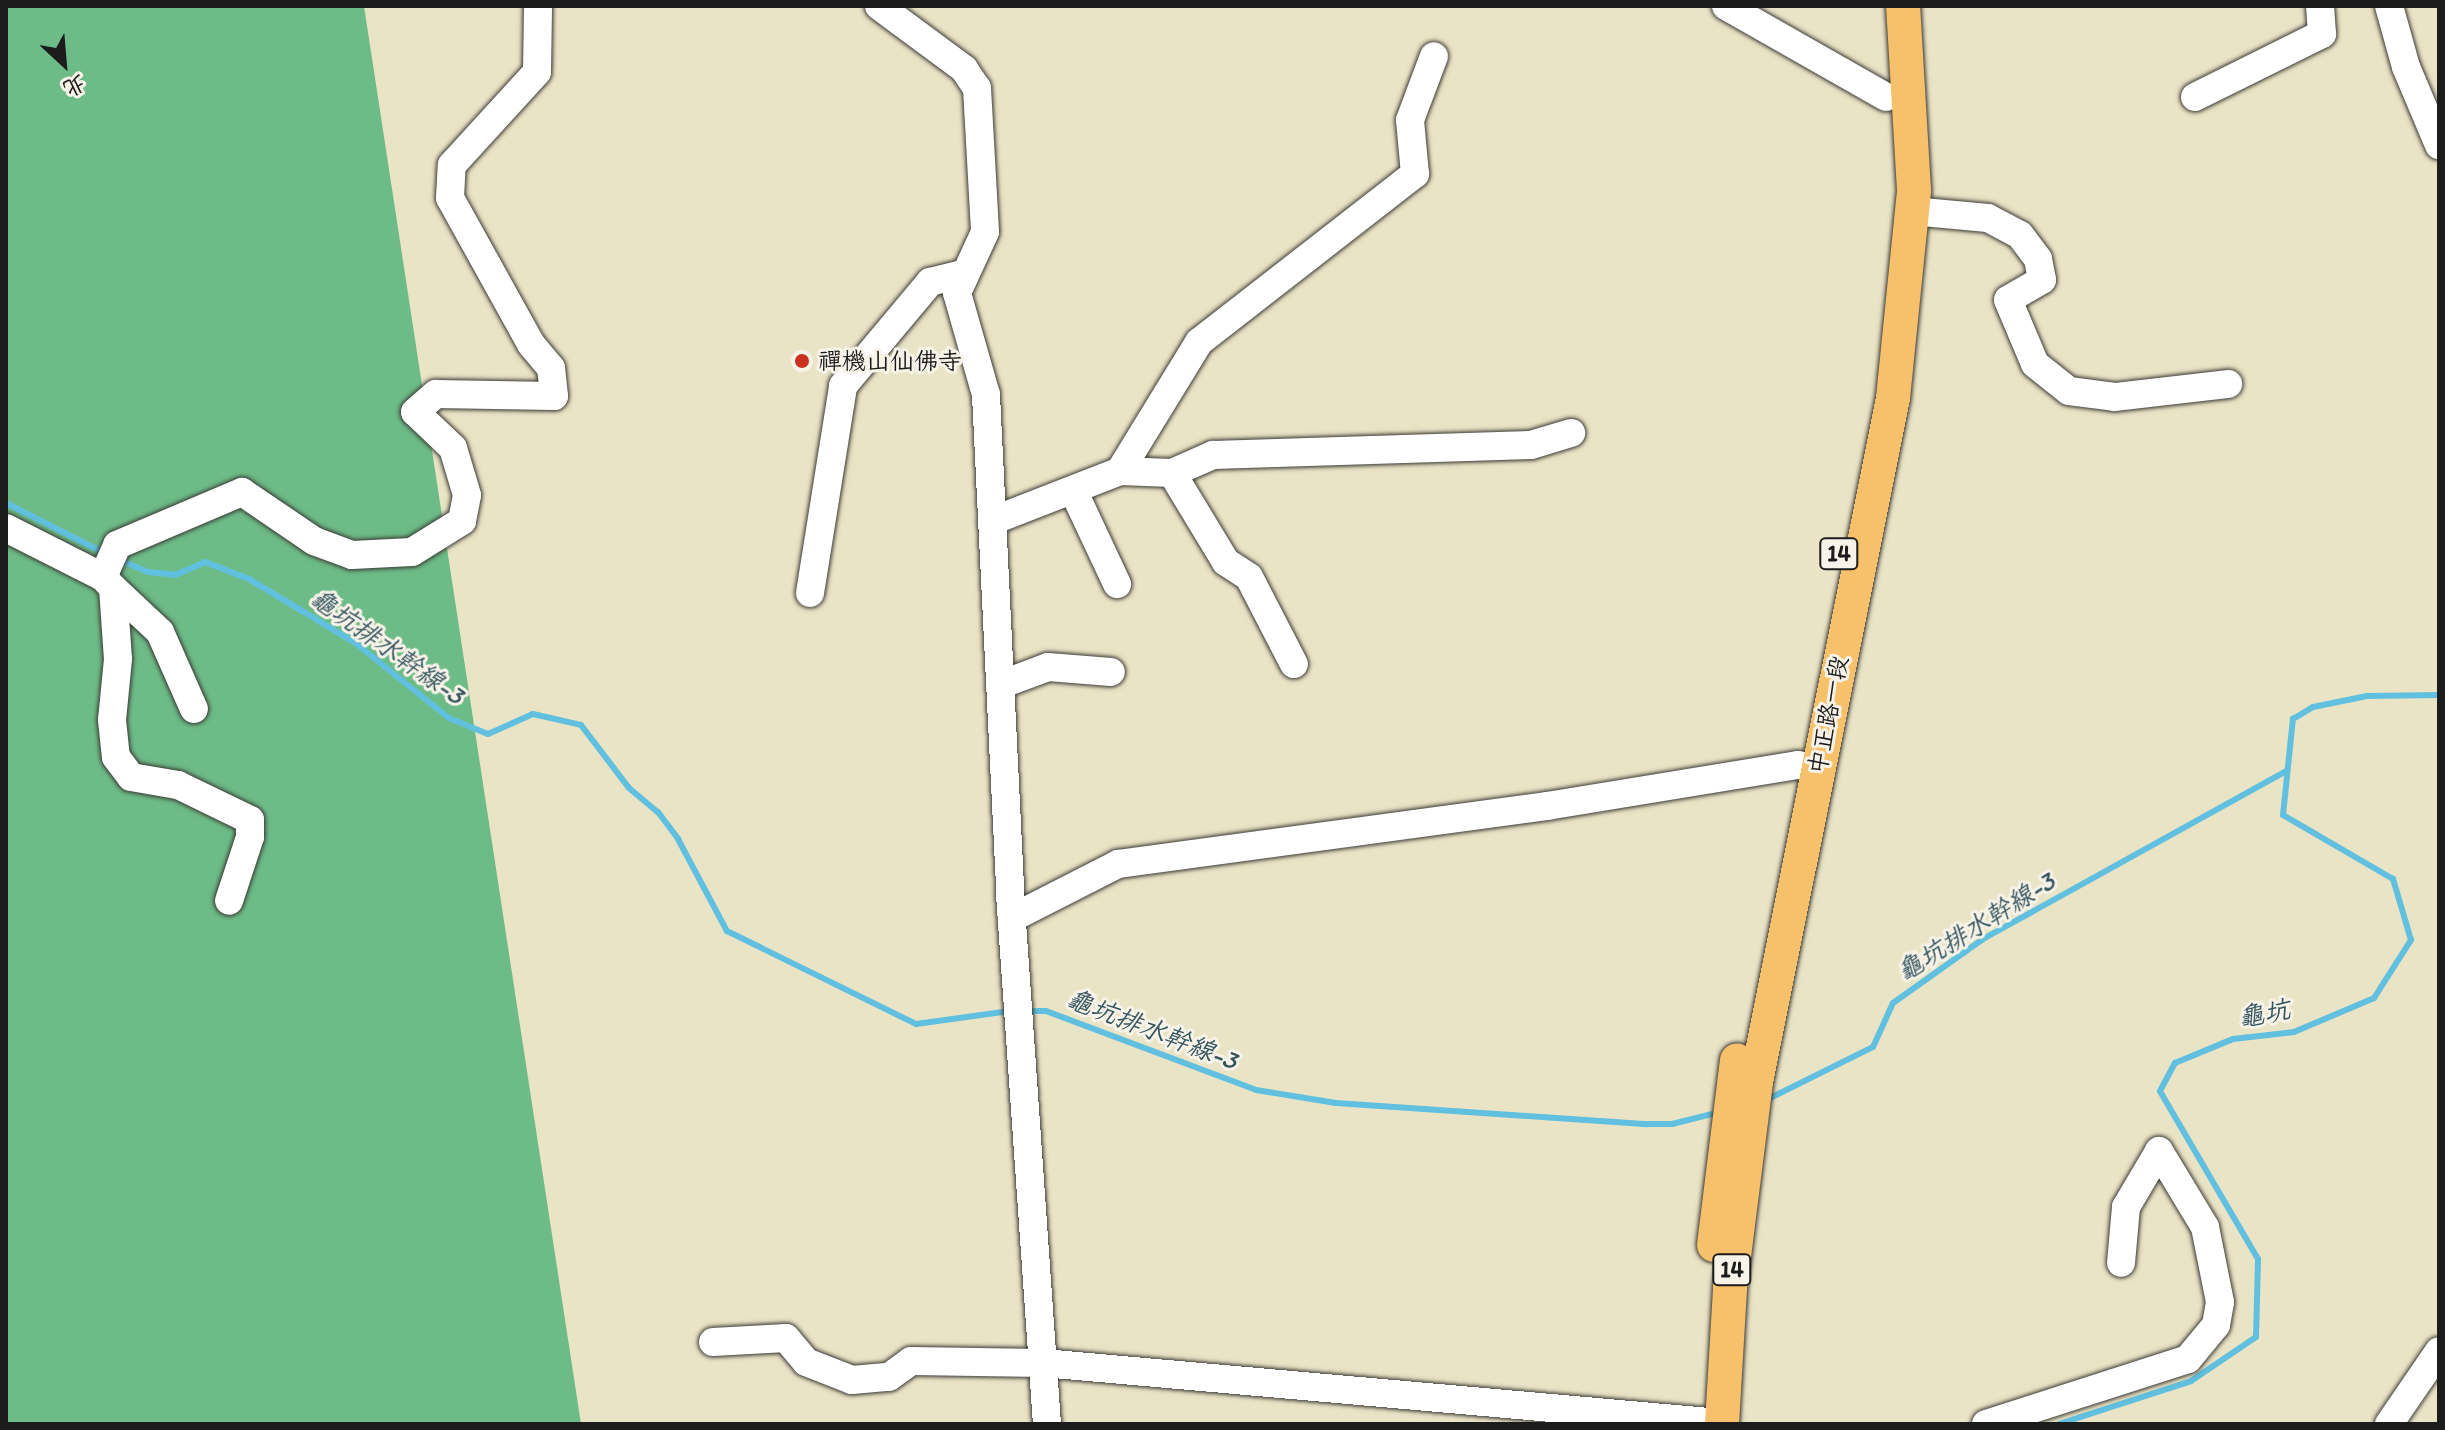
<!DOCTYPE html>
<meta charset="utf-8">
<style>
body{margin:0}
#map{position:relative;width:2445px;height:1430px;overflow:hidden;background:#eae4c6;font-family:Itim,"LXGW WenKai TC",sans-serif}
div>[style]{position:absolute}
[style*='--x']{left:calc(var(--x)*1px);top:calc(var(--y)*1px);width:calc(var(--w)*1px);rotate:calc(var(--a)*1deg)}
.forest>*{inset:0;background:#6dbc87}
.stream>*{height:6px;margin:-3px;padding:0 3px;transform-origin:3px;border-radius:3px;background:#61c0df}
.roads{filter:drop-shadow(0 0 2px #3b3a36) drop-shadow(0 0 2px #3b3a36)}
.minor>*{height:28px;margin:-14px;padding:0 14px;transform-origin:14px;border-radius:14px;background:#fff}
.major>*{height:34px;margin:-17px;padding:0 17px;transform-origin:17px;border-radius:17px;background:#f7c06b}
.dots>*{width:22px;height:22px;translate:-50% -50%;box-sizing:border-box;border:4px solid #f7f3e8;border-radius:50%}
span{translate:-50% -50%;white-space:nowrap;text-align:center;line-height:1.15;-webkit-text-stroke:6px #f7f3e8;paint-order:stroke}
.shield-label span{padding:2px 6px;background:#f7f3e8;border:2px solid;border-radius:6px;-webkit-text-stroke-width:0}
.shield-label{font-size:22px;color:#1c1c1c;font-weight:700}
.poi-label{font-size:24px;color:#1c1c1c}
.left{translate:0 -50%;text-align:left}
.street-label{font-size:24px;color:#1c1c1c}
.water-label{font-size:26px;color:#345560;font-style:italic}
.frame{position:absolute;inset:0;border:8px solid #1c1c1c;pointer-events:none}
.north{position:absolute;left:24px;top:24px;width:80px;height:80px;-webkit-text-stroke:6px #f7f3e8;paint-order:stroke;rotate:154deg;font-size:22px;font-weight:700;line-height:32px;text-align:center;color:#1c1c1c}
.north::after{content:'';display:block;margin:auto;width:28px;height:36px;background:#1c1c1c;clip-path:polygon(50% 0,100% 100%,50% 72%,0 100%)}
</style>
<div id="map">
<div class="forest">
<i style="clip-path:polygon(6px 6px,364px 6px,581px 1424px,6px 1424px)"></i>
</div>
<div class="stream">
<i style="--x:6;--y:503;--w:112;--a:27"></i>
<i style="--x:120;--y:560;--w:30;--a:23"></i>
<i style="--x:148;--y:572;--w:27;--a:6"></i>
<i style="--x:175;--y:575;--w:33;--a:-23"></i>
<i style="--x:205;--y:562;--w:47;--a:21.1"></i>
<i style="--x:249;--y:579;--w:122;--a:31"></i>
<i style="--x:354;--y:642;--w:122;--a:38.7"></i>
<i style="--x:449;--y:718;--w:42;--a:22.3"></i>
<i style="--x:488;--y:734;--w:49;--a:-24"></i>
<i style="--x:533;--y:714;--w:49;--a:12.9"></i>
<i style="--x:581;--y:725;--w:79;--a:52.7"></i>
<i style="--x:629;--y:788;--w:38;--a:40"></i>
<i style="--x:658;--y:812;--w:34;--a:53"></i>
<i style="--x:678;--y:839;--w:104;--a:62"></i>
<i style="--x:727;--y:931;--w:211;--a:26.2"></i>
<i style="--x:916;--y:1024;--w:95;--a:-7.9"></i>
<i style="--x:1025;--y:1011;--w:21;--a:0"></i>
<i style="--x:1046;--y:1011;--w:224;--a:20.6"></i>
<i style="--x:1256;--y:1090;--w:81;--a:9.2"></i>
<i style="--x:1336;--y:1103;--w:312;--a:3.9"></i>
<i style="--x:1647;--y:1124;--w:25;--a:0"></i>
<i style="--x:1672;--y:1124;--w:49;--a:-14"></i>
<i style="--x:1766;--y:1100;--w:119;--a:-26.4"></i>
<i style="--x:1873;--y:1047;--w:48;--a:-65.6"></i>
<i style="--x:1893;--y:1003;--w:110;--a:-35.4"></i>
<i style="--x:1983;--y:939;--w:346;--a:-29"></i>
<i style="--x:2059;--y:1424;--w:139;--a:-18"></i>
<i style="--x:2191;--y:1381;--w:78;--a:-34.1"></i>
<i style="--x:2256;--y:1337;--w:78;--a:-88.5"></i>
<i style="--x:2258;--y:1259;--w:194;--a:-120.3"></i>
<i style="--x:2160;--y:1091;--w:32;--a:-62"></i>
<i style="--x:2175;--y:1063;--w:63;--a:-22.5"></i>
<i style="--x:2233;--y:1039;--w:61;--a:-6.5"></i>
<i style="--x:2294;--y:1032;--w:87;--a:-23"></i>
<i style="--x:2374;--y:998;--w:69;--a:-57.5"></i>
<i style="--x:2411;--y:940;--w:64;--a:-106.4"></i>
<i style="--x:2393;--y:879;--w:127;--a:-149.8"></i>
<i style="--x:2283;--y:815;--w:97;--a:-84.1"></i>
<i style="--x:2293;--y:719;--w:23;--a:-31"></i>
<i style="--x:2313;--y:707;--w:55;--a:-11.5"></i>
<i style="--x:2367;--y:696;--w:72;--a:-0.8"></i>
</div>
<div class="roads">
<div class="minor">
<i style="--x:879;--y:6;--w:106;--a:36.5"></i>
<i style="--x:964;--y:69;--w:23;--a:56"></i>
<i style="--x:977;--y:88;--w:144;--a:86.8"></i>
<i style="--x:985;--y:232;--w:67;--a:114.7"></i>
<i style="--x:957;--y:293;--w:106;--a:74.1"></i>
<i style="--x:986;--y:395;--w:500;--a:87.2"></i>
<i style="--x:1010;--y:894;--w:531;--a:86.01"></i>
<i style="--x:1726;--y:6;--w:184;--a:29.6"></i>
<i style="--x:2389;--y:6;--w:63;--a:74.4"></i>
<i style="--x:2406;--y:67;--w:85;--a:67.1"></i>
<i style="--x:2195;--y:97;--w:142;--a:-26.4"></i>
<i style="--x:2322;--y:34;--w:28;--a:-94"></i>
<i style="--x:1912;--y:211;--w:76;--a:5.3"></i>
<i style="--x:1988;--y:218;--w:36;--a:28"></i>
<i style="--x:2020;--y:235;--w:30;--a:53"></i>
<i style="--x:2038;--y:259;--w:21;--a:79"></i>
<i style="--x:2042;--y:280;--w:39;--a:150"></i>
<i style="--x:2008;--y:300;--w:69;--a:67.1"></i>
<i style="--x:2035;--y:364;--w:43;--a:38.5"></i>
<i style="--x:2069;--y:391;--w:46;--a:7.4"></i>
<i style="--x:2115;--y:397;--w:114;--a:-6.6"></i>
<i style="--x:1120;--y:471;--w:52;--a:2.2"></i>
<i style="--x:1172;--y:473;--w:45;--a:-23.7"></i>
<i style="--x:1213;--y:455;--w:318;--a:-1.8"></i>
<i style="--x:1531;--y:445;--w:42;--a:-16.7"></i>
<i style="--x:1172;--y:473;--w:104;--a:58.8"></i>
<i style="--x:1226;--y:562;--w:27;--a:33"></i>
<i style="--x:1249;--y:577;--w:98;--a:62.7"></i>
<i style="--x:1073;--y:490;--w:104;--a:64.9"></i>
<i style="--x:992;--y:521;--w:137;--a:-21.3"></i>
<i style="--x:1120;--y:471;--w:151;--a:-58.5"></i>
<i style="--x:1199;--y:342;--w:274;--a:-37.9"></i>
<i style="--x:1415;--y:174;--w:54;--a:-95.3"></i>
<i style="--x:1410;--y:120;--w:68;--a:-69.4"></i>
<i style="--x:6;--y:528;--w:109;--a:26.8"></i>
<i style="--x:103;--y:577;--w:35;--a:-66"></i>
<i style="--x:117;--y:545;--w:136;--a:-23"></i>
<i style="--x:242;--y:492;--w:87;--a:34.2"></i>
<i style="--x:314;--y:541;--w:40;--a:20.2"></i>
<i style="--x:352;--y:555;--w:60;--a:-2.9"></i>
<i style="--x:412;--y:552;--w:59;--a:-31.8"></i>
<i style="--x:462;--y:521;--w:26;--a:-79"></i>
<i style="--x:467;--y:495;--w:49;--a:-106.6"></i>
<i style="--x:453;--y:448;--w:52;--a:-136.5"></i>
<i style="--x:415;--y:412;--w:28;--a:-41"></i>
<i style="--x:436;--y:394;--w:118;--a:1"></i>
<i style="--x:554;--y:396;--w:28;--a:-96"></i>
<i style="--x:551;--y:368;--w:31;--a:-130"></i>
<i style="--x:531;--y:344;--w:167;--a:-119"></i>
<i style="--x:450;--y:198;--w:33;--a:-87"></i>
<i style="--x:452;--y:165;--w:126;--a:-47.6"></i>
<i style="--x:537;--y:72;--w:66;--a:-89.1"></i>
<i style="--x:103;--y:577;--w:15;--a:48"></i>
<i style="--x:113;--y:588;--w:71;--a:86"></i>
<i style="--x:118;--y:659;--w:61;--a:95.6"></i>
<i style="--x:112;--y:720;--w:37;--a:84"></i>
<i style="--x:116;--y:757;--w:25;--a:53"></i>
<i style="--x:131;--y:777;--w:48;--a:9.7"></i>
<i style="--x:178;--y:785;--w:80;--a:25.9"></i>
<i style="--x:250;--y:820;--w:17;--a:90"></i>
<i style="--x:250;--y:837;--w:67;--a:108.2"></i>
<i style="--x:113;--y:588;--w:64;--a:43.1"></i>
<i style="--x:160;--y:632;--w:84;--a:66.2"></i>
<i style="--x:810;--y:593;--w:210;--a:-80.9"></i>
<i style="--x:843;--y:386;--w:136;--a:-50.1"></i>
<i style="--x:930;--y:282;--w:34;--a:-14"></i>
<i style="--x:1000;--y:685;--w:51;--a:-20.6"></i>
<i style="--x:1048;--y:667;--w:63;--a:4.5"></i>
<i style="--x:1012;--y:918;--w:119;--a:-27"></i>
<i style="--x:1118;--y:864;--w:433;--a:-7.7"></i>
<i style="--x:1547;--y:806;--w:254;--a:-9.3"></i>
<i style="--x:1798;--y:765;--w:19;--a:9"></i>
<i style="--x:713;--y:1342;--w:73;--a:-3.1"></i>
<i style="--x:786;--y:1338;--w:31;--a:50"></i>
<i style="--x:806;--y:1362;--w:49;--a:21.4"></i>
<i style="--x:852;--y:1380;--w:37;--a:-5"></i>
<i style="--x:889;--y:1377;--w:27;--a:-36"></i>
<i style="--x:911;--y:1361;--w:132;--a:0.9"></i>
<i style="--x:1043;--y:1363;--w:681;--a:5.06"></i>
<i style="--x:1986;--y:1424;--w:212;--a:-17.8"></i>
<i style="--x:2188;--y:1359;--w:44;--a:-50.5"></i>
<i style="--x:2216;--y:1325;--w:23;--a:-80"></i>
<i style="--x:2220;--y:1302;--w:76;--a:-101.3"></i>
<i style="--x:2205;--y:1227;--w:89;--a:-121.2"></i>
<i style="--x:2159;--y:1151;--w:65;--a:120.5"></i>
<i style="--x:2126;--y:1207;--w:56;--a:95.1"></i>
<i style="--x:2389;--y:1424;--w:88;--a:-55.6"></i>
</div>
<div class="major">
<i style="--x:1714;--y:1245;--w:186;--a:-82.9"></i>
<i style="--x:1722;--y:1424;--w:136;--a:-86.6"></i>
<i style="--x:1730;--y:1288;--w:208;--a:-82.8"></i>
<i style="--x:1756;--y:1082;--w:698;--a:-78.67"></i>
<i style="--x:1893;--y:398;--w:209;--a:-84.2"></i>
<i style="--x:1914;--y:190;--w:184;--a:-93.4"></i>
</div>
</div>
<div class="dots">
<i style="left:802px;top:361px;background:#c8321e"></i>
</div>
<div class="shield-label">
<span style="left:1839px;top:554px">14</span>
<span style="left:1732px;top:1270px">14</span>
</div>
<div class="poi-label">
<span class="left" style="left:818px;top:361px">禪機山仙佛寺</span>
</div>
<div class="street-label">
<span style="left:1828px;top:715px;rotate:-79deg">中正路一段</span>
</div>
<div class="water-label">
<span style="left:387px;top:647px;rotate:35deg">龜坑排水幹線-3</span>
<span style="left:1976px;top:927px;rotate:-32deg">龜坑排水幹線-3</span>
<span style="left:2264px;top:1014px;rotate:-10deg">龜坑</span>
<span style="left:1152px;top:1030px;rotate:21deg">龜坑排水幹線-3</span>
</div>
<div class="frame"></div>
<div class="north">北</div>
</div>
